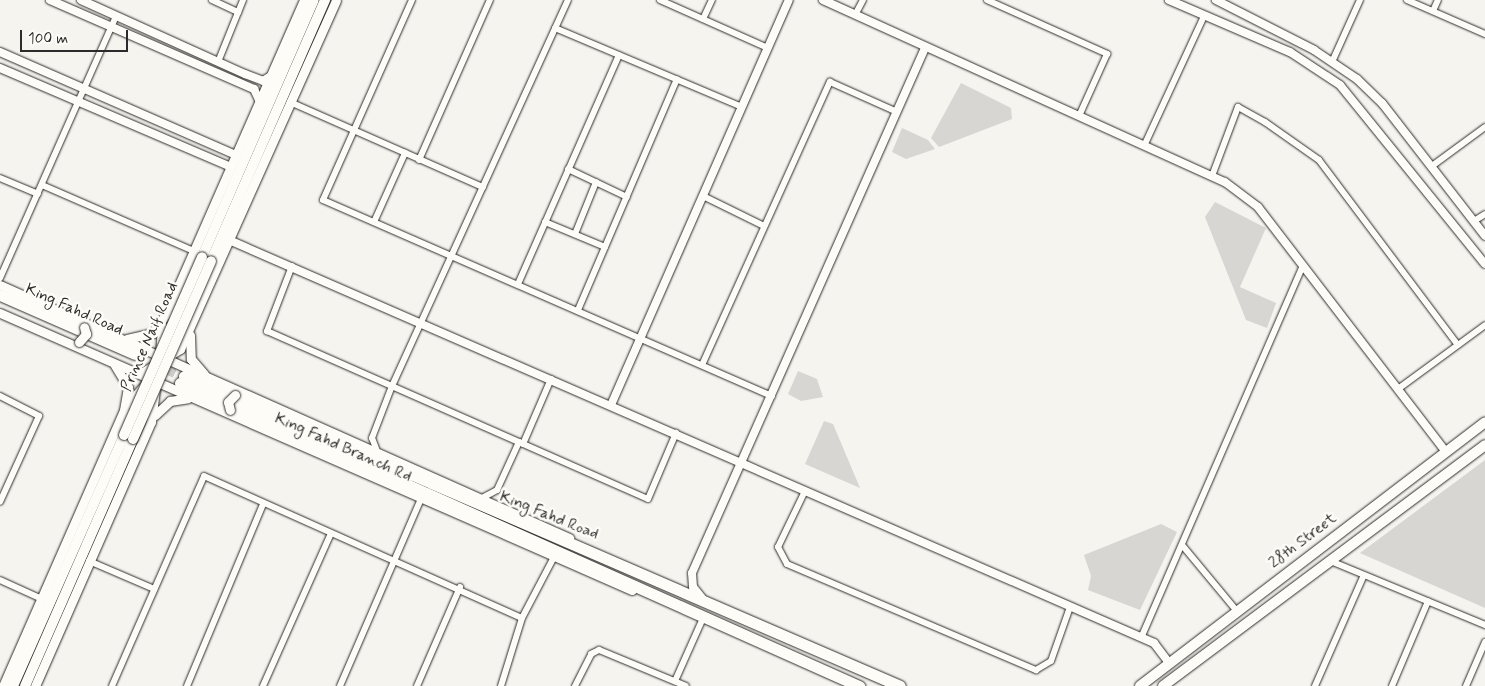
<!DOCTYPE html>
<style>
body{margin:0}
#map{position:relative;width:1485px;height:686px;overflow:hidden;background:#f5f4ef;font-family:Mynerve,sans-serif}
div>[style]{position:absolute}
[style*='--x']{left:calc(var(--x)*1px);top:calc(var(--y)*1px);width:calc(var(--w)*1px);rotate:calc(var(--a)*1deg)}
.green>*{inset:0;background:#d7d6d2}
.motorway-tunnel>*{height:11px;margin-top:-5.5px;transform-origin:0;background:repeating-linear-gradient(90deg,#cdccc8 0 11px,transparent 0 16.5px)}
.roads{filter:drop-shadow(0 0 1px #2b2b2b) drop-shadow(0 0 1px #2b2b2b)}
.minor>*{height:6px;margin:-3px;padding:0 3px;transform-origin:3px;border-radius:3px;background:#fdfcf7}
.tertiary>*{height:8px;margin:-4px;padding:0 4px;transform-origin:4px;border-radius:4px;background:#fdfcf7}
.secondary>*{height:9px;margin:-4.5px;padding:0 4.5px;transform-origin:4.5px;border-radius:4.5px;background:#fdfcf7}
.primary>*{height:10px;margin:-5px;padding:0 5px;transform-origin:5px;border-radius:5px;background:#fdfcf7}
.motorway>*{height:11px;margin:-5.5px;padding:0 5.5px;transform-origin:5.5px;border-radius:5.5px;background:#fdfcf7}
.bridges{filter:drop-shadow(0 0 1px #2b2b2b) drop-shadow(0 0 1px #2b2b2b)}
.secondary-bridge>*{height:9px;margin:-4.5px;padding:0 4.5px;transform-origin:4.5px;border-radius:4.5px;background:#fdfcf7}
.primary-bridge>*{height:10px;margin:-5px;padding:0 5px;transform-origin:5px;border-radius:5px;background:#fdfcf7}
span{translate:-50% -50%;white-space:nowrap;text-align:center;line-height:1.15;-webkit-text-stroke:5px #fdfcf7;paint-order:stroke}
.street-label{font-size:16px;color:#2b2b2b}
.scale{position:absolute;left:20px;top:30px;width:108px;height:22px;box-sizing:border-box;border:2px solid #2b2b2b;border-top:0;padding-left:6px;font-size:15px;line-height:18px;white-space:nowrap;color:#2b2b2b;-webkit-text-stroke:4px #fdfcf7;paint-order:stroke}
</style>
<div id="map">
<div class="green">
<i style="clip-path:polygon(961px 83px,1011px 108px,1012px 119px,939px 147px,931px 138px)"></i>
<i style="clip-path:polygon(902px 128px,928px 140px,935px 149px,906px 159px,892px 152px)"></i>
<i style="clip-path:polygon(1215px 202px,1266px 228px,1240px 287px,1276px 303px,1267px 328px,1246px 320px,1205px 217px)"></i>
<i style="clip-path:polygon(798px 371px,817px 379px,823px 397px,801px 401px,788px 394px)"></i>
<i style="clip-path:polygon(824px 421px,833px 424px,860px 488px,805px 464px)"></i>
<i style="clip-path:polygon(1485px 460px,1485px 608px,1360px 553px)"></i>
<i style="clip-path:polygon(1161px 524px,1177px 532px,1140px 610px,1088px 590px,1091px 576px,1084px 555px)"></i>
</div>
<div class="motorway-tunnel">
<i style="--x:135;--y:354;--w:54;--a:24.2"></i>
</div>
<div class="roads">
<div class="minor">
<i style="--x:212;--y:0;--w:29;--a:25"></i>
<i style="--x:412;--y:0;--w:219;--a:114"></i>
<i style="--x:323;--y:200;--w:490;--a:23.6"></i>
<i style="--x:660;--y:0;--w:118;--a:24"></i>
<i style="--x:987;--y:0;--w:132;--a:24.2"></i>
<i style="--x:1107;--y:54;--w:68;--a:114.3"></i>
<i style="--x:1407;--y:0;--w:85;--a:23.6"></i>
<i style="--x:1433;--y:11;--w:12;--a:-66"></i>
<i style="--x:855;--y:15;--w:17;--a:-62"></i>
<i style="--x:703;--y:19;--w:21;--a:-65"></i>
<i style="--x:555;--y:28;--w:203;--a:22.9"></i>
<i style="--x:218;--y:62;--w:67;--a:-68"></i>
<i style="--x:1332;--y:62;--w:68;--a:-65.7"></i>
<i style="--x:290;--y:102;--w:211;--a:23.8"></i>
<i style="--x:1144;--y:146;--w:143;--a:-65.2"></i>
<i style="--x:419;--y:160;--w:175;--a:-66.1"></i>
<i style="--x:1432;--y:166;--w:66;--a:-36.3"></i>
<i style="--x:568;--y:169;--w:65;--a:25.4"></i>
<i style="--x:1212;--y:176;--w:74;--a:-69.4"></i>
<i style="--x:1238;--y:107;--w:31;--a:29"></i>
<i style="--x:1265;--y:122;--w:66;--a:35.1"></i>
<i style="--x:1319;--y:160;--w:231;--a:53.1"></i>
<i style="--x:0;--y:178;--w:41;--a:22.8"></i>
<i style="--x:42;--y:185;--w:166;--a:23.5"></i>
<i style="--x:703;--y:196;--w:68;--a:26.2"></i>
<i style="--x:1474;--y:221;--w:13;--a:-32"></i>
<i style="--x:374;--y:222;--w:76;--a:-65.8"></i>
<i style="--x:545;--y:222;--w:65;--a:22.6"></i>
<i style="--x:575;--y:234;--w:56;--a:-68"></i>
<i style="--x:292;--y:266;--w:70;--a:111"></i>
<i style="--x:267;--y:331;--w:416;--a:23.8"></i>
<i style="--x:648;--y:499;--w:72;--a:-67"></i>
<i style="--x:0;--y:278;--w:287;--a:-66.1"></i>
<i style="--x:518;--y:284;--w:250;--a:-66.2"></i>
<i style="--x:578;--y:310;--w:251;--a:-66.8"></i>
<i style="--x:702;--y:365;--w:311;--a:-65.7"></i>
<i style="--x:830;--y:82;--w:73;--a:24.1"></i>
<i style="--x:1398;--y:389;--w:108;--a:-36.3"></i>
<i style="--x:0;--y:396;--w:44;--a:27.1"></i>
<i style="--x:39;--y:416;--w:94;--a:114.4"></i>
<i style="--x:523;--y:444;--w:71;--a:-66.7"></i>
<i style="--x:377;--y:451;--w:14;--a:-111"></i>
<i style="--x:372;--y:438;--w:56;--a:-69"></i>
<i style="--x:392;--y:386;--w:424;--a:-65.5"></i>
<i style="--x:805;--y:491;--w:62;--a:115.7"></i>
<i style="--x:778;--y:547;--w:19;--a:62"></i>
<i style="--x:787;--y:564;--w:271;--a:23.1"></i>
<i style="--x:1036;--y:670;--w:17;--a:-31"></i>
<i style="--x:1051;--y:661;--w:57;--a:-70.6"></i>
<i style="--x:484;--y:497;--w:15;--a:-28"></i>
<i style="--x:497;--y:490;--w:53;--a:-65.4"></i>
<i style="--x:1182;--y:545;--w:85;--a:50.3"></i>
<i style="--x:89;--y:561;--w:71;--a:23.3"></i>
<i style="--x:1333;--y:562;--w:165;--a:22.5"></i>
<i style="--x:0;--y:580;--w:46;--a:24.3"></i>
<i style="--x:1141;--y:638;--w:406;--a:-66.5"></i>
<i style="--x:675;--y:681;--w:69;--a:-66"></i>
<i style="--x:112;--y:686;--w:229;--a:-66.3"></i>
<i style="--x:204;--y:476;--w:348;--a:24.1"></i>
<i style="--x:187;--y:686;--w:197;--a:-67.3"></i>
<i style="--x:263;--y:686;--w:167;--a:-66"></i>
<i style="--x:340;--y:686;--w:204;--a:-66.6"></i>
<i style="--x:417;--y:686;--w:108;--a:-66.5"></i>
<i style="--x:501;--y:686;--w:71;--a:-72.8"></i>
<i style="--x:522;--y:618;--w:69;--a:-62.3"></i>
<i style="--x:575;--y:686;--w:36;--a:-63"></i>
<i style="--x:591;--y:654;--w:9;--a:-27"></i>
<i style="--x:599;--y:650;--w:94;--a:22.5"></i>
<i style="--x:1315;--y:686;--w:121;--a:-66.2"></i>
<i style="--x:1392;--y:686;--w:92;--a:-67"></i>
<i style="--x:1466;--y:686;--w:48;--a:-66.6"></i>
</div>
<div class="tertiary">
<i style="--x:50;--y:0;--w:223;--a:23.6"></i>
<i style="--x:254;--y:89;--w:14;--a:65"></i>
<i style="--x:81;--y:0;--w:180;--a:24.3"></i>
<i style="--x:245;--y:74;--w:19;--a:21"></i>
<i style="--x:263;--y:81;--w:9;--a:-32"></i>
<i style="--x:823;--y:0;--w:441;--a:24.4"></i>
<i style="--x:1225;--y:182;--w:41;--a:37.1"></i>
<i style="--x:1258;--y:207;--w:309;--a:52.5"></i>
<i style="--x:1169;--y:0;--w:132;--a:23.3"></i>
<i style="--x:1290;--y:52;--w:60;--a:33.4"></i>
<i style="--x:1340;--y:85;--w:230;--a:51"></i>
<i style="--x:1216;--y:0;--w:110;--a:27"></i>
<i style="--x:1314;--y:50;--w:52;--a:34"></i>
<i style="--x:1357;--y:79;--w:35;--a:44"></i>
<i style="--x:1382;--y:103;--w:168;--a:52.2"></i>
<i style="--x:0;--y:52;--w:257;--a:23.6"></i>
<i style="--x:0;--y:68;--w:251;--a:23.2"></i>
<i style="--x:229;--y:240;--w:1009;--a:23.54"></i>
<i style="--x:1154;--y:643;--w:25;--a:53"></i>
<i style="--x:611;--y:405;--w:442;--a:-66.3"></i>
<i style="--x:702;--y:598;--w:14;--a:-129"></i>
<i style="--x:693;--y:587;--w:14;--a:-94"></i>
<i style="--x:692;--y:573;--w:574;--a:-66.07"></i>
</div>
<div class="secondary">
<i style="--x:0;--y:285;--w:623;--a:23.97"></i>
<i style="--x:0;--y:313;--w:690;--a:23.67"></i>
<i style="--x:190;--y:335;--w:24;--a:88"></i>
<i style="--x:191;--y:359;--w:20;--a:49"></i>
<i style="--x:127;--y:339;--w:27;--a:-13"></i>
<i style="--x:153;--y:333;--w:25;--a:-56"></i>
<i style="--x:167;--y:312;--w:341;--a:-66.3"></i>
<i style="--x:160;--y:355;--w:29;--a:-86"></i>
<i style="--x:134;--y:372;--w:9;--a:0"></i>
<i style="--x:143;--y:372;--w:44;--a:-31.9"></i>
<i style="--x:180;--y:349;--w:382;--a:-65.9"></i>
<i style="--x:128;--y:404;--w:32;--a:-49"></i>
<i style="--x:155;--y:415;--w:21;--a:-43"></i>
<i style="--x:170;--y:401;--w:18;--a:-9"></i>
<i style="--x:3;--y:686;--w:301;--a:-66.3"></i>
<i style="--x:124;--y:410;--w:23;--a:-80"></i>
<i style="--x:128;--y:387;--w:26;--a:-121"></i>
<i style="--x:35;--y:686;--w:288;--a:-66.3"></i>
<i style="--x:151;--y:422;--w:38;--a:-83"></i>
</div>
<div class="primary">
<i style="--x:202;--y:257;--w:280;--a:-66.5"></i>
<i style="--x:211;--y:261;--w:285;--a:-66.4"></i>
<i style="--x:13;--y:686;--w:274;--a:-66.1"></i>
<i style="--x:25;--y:686;--w:270;--a:-66.4"></i>
<i style="--x:1140;--y:686;--w:434;--a:-37.4"></i>
<i style="--x:1163;--y:686;--w:402;--a:-36.8"></i>
</div>
<div class="motorway">
<i style="--x:0;--y:295;--w:147;--a:23.6"></i>
<i style="--x:184;--y:376;--w:780;--a:23.41"></i>
<i style="--x:180;--y:383;--w:744;--a:24.05"></i>
</div>
</div>
<div class="bridges">
<div class="secondary-bridge">
<i style="--x:79;--y:342;--w:11;--a:-49"></i>
<i style="--x:86;--y:334;--w:7;--a:-106"></i>
<i style="--x:230;--y:410;--w:8;--a:-104"></i>
<i style="--x:228;--y:402;--w:10;--a:-45"></i>
</div>
<div class="primary-bridge">
<i style="--x:124;--y:435;--w:194;--a:-66.3"></i>
<i style="--x:133;--y:439;--w:194;--a:-66.3"></i>
</div>
</div>
<div class="street-label">
<span style="left:74px;top:310px;rotate:24deg">King Fahd Road</span>
<span style="left:150px;top:337px;rotate:-66deg">Prince Naif Road</span>
<span style="left:343px;top:448px;rotate:24deg">King Fahd Branch Rd</span>
<span style="left:549px;top:516px;rotate:22deg">King Fahd Road</span>
<span style="left:1303px;top:541px;rotate:-37deg">28th Street</span>
</div>
<div class="scale">100 m</div>
</div>
